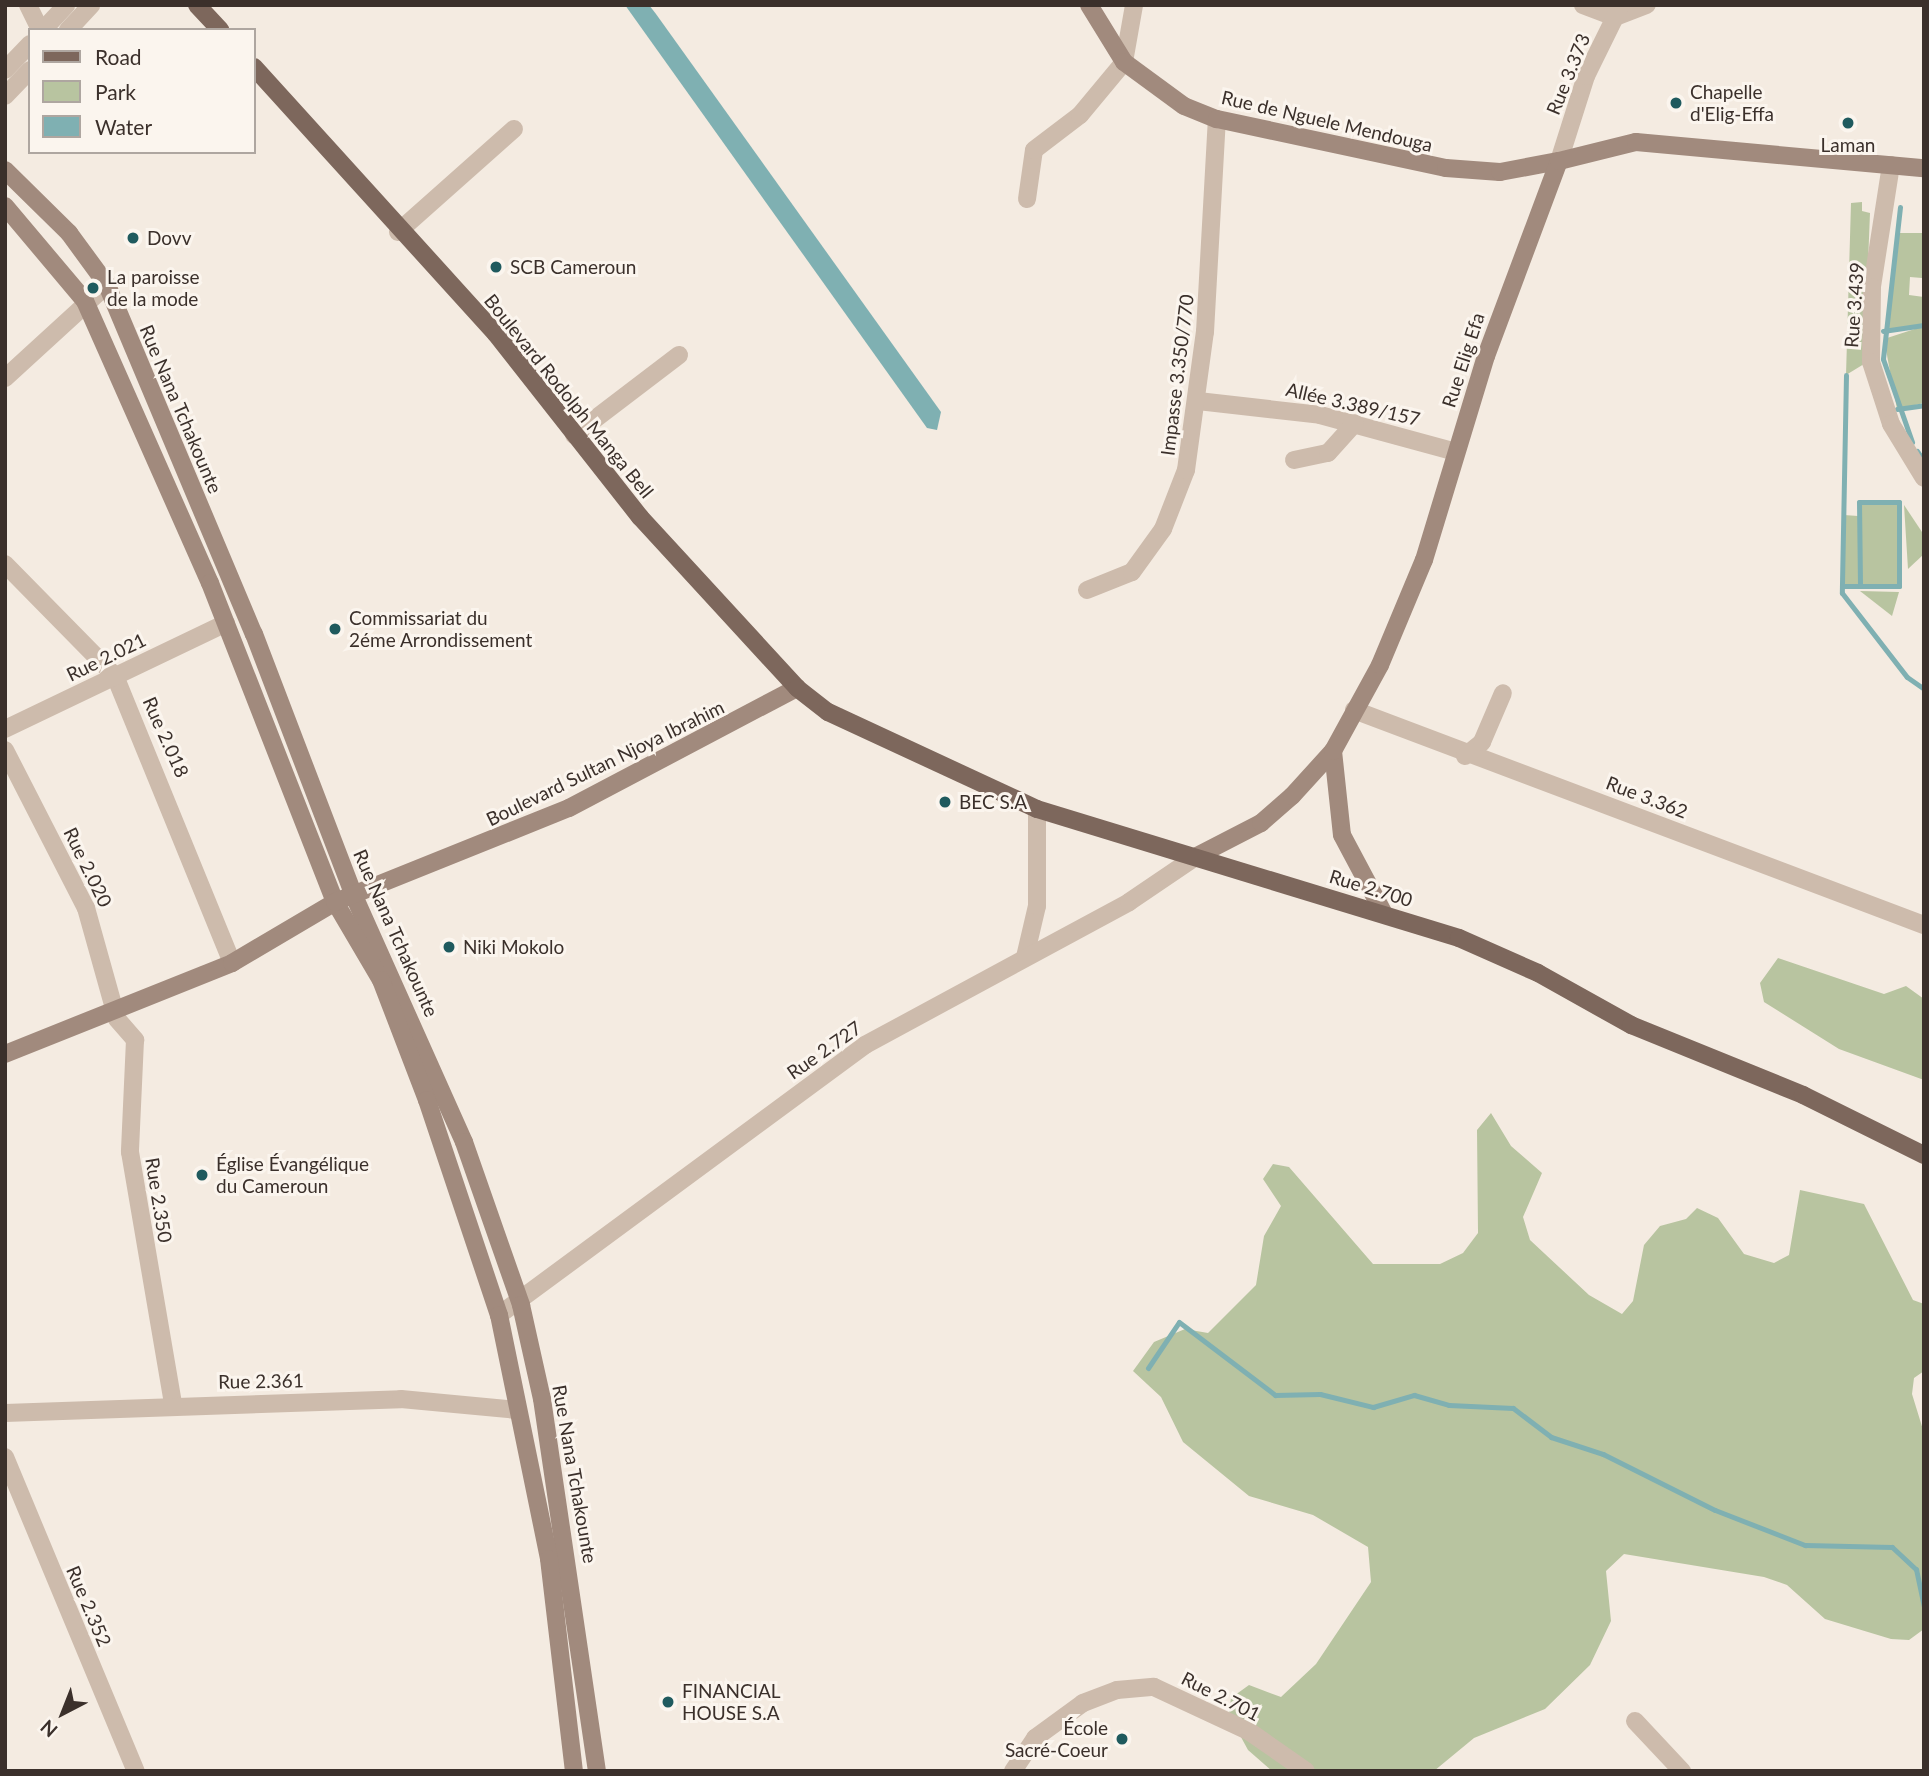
<!DOCTYPE html>
<meta charset="utf-8">
<style>
body{margin:0}
#map{position:relative;width:1929px;height:1776px;overflow:hidden;background:#f4ebe1;font-family:Lato,sans-serif}
div>[style]{position:absolute}
[style*='--x']{left:calc(var(--x)*1px);top:calc(var(--y)*1px);width:calc(var(--w)*1px);rotate:calc(var(--a)*1deg)}
.green>*{inset:0;background:#b8c4a0}
.water>*{inset:0;background:#7fb0b2}
.stream>*{height:5px;margin:-2.5px;padding:0 2.5px;transform-origin:2.5px;border-radius:2.5px;background:#7fb0b2}
.street>*{height:18px;margin:-9px;padding:0 9px;transform-origin:9px;border-radius:9px;background:#cdbbac}
.secondary>*{height:18px;margin:-9px;padding:0 9px;transform-origin:9px;border-radius:9px;background:#a18a7d}
.primary>*{height:18px;margin:-9px;padding:0 9px;transform-origin:9px;border-radius:9px;background:#7d675c}
.dots>*{width:19px;height:19px;translate:-50% -50%;box-sizing:border-box;border:4px solid #fbf5ee;border-radius:50%}
span{translate:-50% -50%;white-space:nowrap;text-align:center;line-height:1.15;-webkit-text-stroke:6px #fbf5ee;paint-order:stroke}
.street-label{font-size:19px;color:#3b302b}
.poi-label{font-size:19px;color:#3b302b}
.left{translate:0 -50%;text-align:left}
.right{translate:-100% -50%;text-align:right}
.frame{position:absolute;inset:0;border:7px solid #3b302b;pointer-events:none}
.legend{position:absolute;left:28px;top:28px;width:228px;height:126px;box-sizing:border-box;background:#fbf5ee;border:2px solid #aea6a0;margin:0;padding:9px 12px;list-style:none;font-size:21px;color:#3b302b}
.legend li{display:flex;align-items:center;gap:14px;height:35px}
.legend b{width:35px;border:2px solid #aea6a0}
.north{position:absolute;left:28px;top:1678px;width:70px;height:70px;-webkit-text-stroke:5px #fbf5ee;paint-order:stroke;rotate:222deg;font-size:19px;font-weight:700;line-height:28px;text-align:center;color:#3b302b}
.north::after{content:'';display:block;margin:auto;width:24px;height:32px;background:#3b302b;clip-path:polygon(50% 0,100% 100%,50% 72%,0 100%)}
</style>
<div id="map">
<div class="green">
<i style="clip-path:polygon(1862px 202px,1862px 211px,1870px 213px,1864px 364px,1846px 375px,1851px 203px)"></i>
<i style="clip-path:polygon(1897px 233px,1924px 233px,1922px 278px,1910px 277px,1909px 295px,1924px 297px,1924px 324px,1886px 330px)"></i>
<i style="clip-path:polygon(1924px 326px,1924px 403px,1897px 409px,1884px 339px)"></i>
<i style="clip-path:polygon(1859px 502px,1899px 502px,1899px 586px,1860px 586px)"></i>
<i style="clip-path:polygon(1904px 505px,1924px 535px,1924px 554px,1908px 569px)"></i>
<i style="clip-path:polygon(1844px 515px,1858px 516px,1858px 584px,1843px 584px)"></i>
<i style="clip-path:polygon(1860px 591px,1899px 592px,1892px 616px)"></i>
<i style="clip-path:polygon(1778px 958px,1884px 994px,1906px 986px,1924px 999px,1924px 1080px,1839px 1049px,1764px 1002px,1760px 983px)"></i>
<i style="clip-path:polygon(1491px 1113px,1511px 1146px,1542px 1173px,1523px 1217px,1530px 1240px,1589px 1295px,1622px 1314px,1633px 1301px,1644px 1245px,1660px 1226px,1686px 1219px,1697px 1208px,1718px 1218px,1744px 1254px,1774px 1263px,1789px 1255px,1800px 1190px,1864px 1204px,1913px 1300px,1924px 1304px,1924px 1371px,1914px 1378px,1912px 1394px,1924px 1433px,1924px 1629px,1909px 1640px,1891px 1639px,1825px 1619px,1787px 1585px,1764px 1577px,1624px 1554px,1606px 1571px,1611px 1621px,1590px 1665px,1545px 1709px,1474px 1738px,1434px 1771px,1272px 1771px,1248px 1750px,1229px 1715px,1231px 1698px,1249px 1685px,1281px 1697px,1316px 1664px,1371px 1582px,1368px 1547px,1313px 1515px,1249px 1496px,1183px 1442px,1161px 1397px,1133px 1371px,1154px 1342px,1185px 1329px,1208px 1333px,1256px 1285px,1264px 1236px,1281px 1206px,1263px 1179px,1273px 1164px,1289px 1167px,1373px 1264px,1440px 1264px,1463px 1253px,1478px 1233px,1477px 1130px)"></i>
</div>
<div class="water">
<i style="clip-path:polygon(625px 5px,649px 5px,656px 14px,941px 412px,937px 430px,927px 428px)"></i>
</div>
<div class="stream">
<i style="--x:1900;--y:207;--w:153;--a:96.4"></i>
<i style="--x:1883;--y:359;--w:88;--a:70.7"></i>
<i style="--x:1883;--y:331;--w:41;--a:-8.3"></i>
<i style="--x:1846;--y:375;--w:218;--a:91.1"></i>
<i style="--x:1842;--y:593;--w:106;--a:52.3"></i>
<i style="--x:1907;--y:677;--w:21;--a:35"></i>
<i style="--x:1897;--y:409;--w:27;--a:-8"></i>
<i style="--x:1917;--y:451;--w:12;--a:55"></i>
<i style="--x:1842;--y:586;--w:57;--a:0"></i>
<i style="--x:1899;--y:586;--w:84;--a:-90"></i>
<i style="--x:1899;--y:502;--w:40;--a:180"></i>
<i style="--x:1859;--y:502;--w:84;--a:89.3"></i>
<i style="--x:1148;--y:1368;--w:55;--a:-56"></i>
<i style="--x:1179;--y:1322;--w:121;--a:37.2"></i>
<i style="--x:1275;--y:1395;--w:45;--a:-1.3"></i>
<i style="--x:1320;--y:1394;--w:55;--a:13.8"></i>
<i style="--x:1373;--y:1407;--w:43;--a:-16.3"></i>
<i style="--x:1414;--y:1395;--w:36;--a:16"></i>
<i style="--x:1449;--y:1405;--w:64;--a:2.7"></i>
<i style="--x:1513;--y:1408;--w:48;--a:37.3"></i>
<i style="--x:1551;--y:1437;--w:55;--a:18.1"></i>
<i style="--x:1603;--y:1454;--w:125;--a:26.6"></i>
<i style="--x:1715;--y:1510;--w:97;--a:21.3"></i>
<i style="--x:1805;--y:1545;--w:87;--a:1.3"></i>
<i style="--x:1892;--y:1547;--w:33;--a:43"></i>
<i style="--x:1916;--y:1569;--w:38;--a:78"></i>
</div>
<div class="street">
<i style="--x:28;--y:5;--w:28;--a:64"></i>
<i style="--x:1583;--y:5;--w:34;--a:21"></i>
<i style="--x:1615;--y:17;--w:34;--a:-21"></i>
<i style="--x:43;--y:30;--w:34;--a:-47"></i>
<i style="--x:68;--y:30;--w:34;--a:-47"></i>
<i style="--x:5;--y:70;--w:36;--a:-46"></i>
<i style="--x:5;--y:96;--w:36;--a:-46"></i>
<i style="--x:1559;--y:161;--w:89;--a:-72.4"></i>
<i style="--x:1586;--y:76;--w:79;--a:-63.8"></i>
<i style="--x:1891;--y:165;--w:123;--a:98.9"></i>
<i style="--x:1872;--y:287;--w:75;--a:90.8"></i>
<i style="--x:1871;--y:362;--w:65;--a:72.1"></i>
<i style="--x:1891;--y:424;--w:63;--a:58.6"></i>
<i style="--x:1027;--y:199;--w:49;--a:-81.9"></i>
<i style="--x:1034;--y:150;--w:58;--a:-37.3"></i>
<i style="--x:1080;--y:115;--w:69;--a:-50.3"></i>
<i style="--x:1124;--y:62;--w:58;--a:-80"></i>
<i style="--x:398;--y:232;--w:155;--a:-41.6"></i>
<i style="--x:5;--y:378;--w:138;--a:-42.4"></i>
<i style="--x:1198;--y:401;--w:123;--a:6.5"></i>
<i style="--x:1320;--y:415;--w:141;--a:15.2"></i>
<i style="--x:574;--y:435;--w:132;--a:-37.3"></i>
<i style="--x:1294;--y:460;--w:35;--a:-12"></i>
<i style="--x:1328;--y:453;--w:40;--a:-48"></i>
<i style="--x:5;--y:564;--w:157;--a:45.5"></i>
<i style="--x:115;--y:676;--w:310;--a:67.8"></i>
<i style="--x:1087;--y:590;--w:48;--a:-21.8"></i>
<i style="--x:1132;--y:572;--w:53;--a:-54.2"></i>
<i style="--x:1163;--y:529;--w:63;--a:-68.7"></i>
<i style="--x:1186;--y:470;--w:139;--a:-82.2"></i>
<i style="--x:1205;--y:332;--w:213;--a:-86.8"></i>
<i style="--x:1354;--y:710;--w:609;--a:20.67"></i>
<i style="--x:5;--y:729;--w:245;--a:-25.6"></i>
<i style="--x:5;--y:750;--w:178;--a:62.9"></i>
<i style="--x:86;--y:908;--w:115;--a:74.4"></i>
<i style="--x:117;--y:1019;--w:28;--a:49"></i>
<i style="--x:135;--y:1040;--w:112;--a:92.6"></i>
<i style="--x:130;--y:1152;--w:255;--a:80.3"></i>
<i style="--x:1465;--y:756;--w:22;--a:-39"></i>
<i style="--x:1482;--y:742;--w:53;--a:-66.8"></i>
<i style="--x:1025;--y:957;--w:52;--a:-76.8"></i>
<i style="--x:1037;--y:906;--w:97;--a:-90"></i>
<i style="--x:499;--y:1315;--w:455;--a:-36.4"></i>
<i style="--x:865;--y:1045;--w:300;--a:-28.4"></i>
<i style="--x:1129;--y:902;--w:82;--a:-34.1"></i>
<i style="--x:5;--y:1413;--w:396;--a:-2"></i>
<i style="--x:401;--y:1399;--w:117;--a:5.4"></i>
<i style="--x:5;--y:1457;--w:340;--a:67.4"></i>
<i style="--x:1635;--y:1721;--w:69;--a:46.8"></i>
<i style="--x:1013;--y:1771;--w:40;--a:-56"></i>
<i style="--x:1035;--y:1738;--w:59;--a:-36.1"></i>
<i style="--x:1083;--y:1703;--w:36;--a:-21"></i>
<i style="--x:1117;--y:1690;--w:37;--a:-5"></i>
<i style="--x:1154;--y:1687;--w:106;--a:25.1"></i>
<i style="--x:1250;--y:1732;--w:68;--a:34.9"></i>
</div>
<div class="secondary">
<i style="--x:1089;--y:5;--w:67;--a:58.4"></i>
<i style="--x:1124;--y:62;--w:74;--a:36.3"></i>
<i style="--x:1184;--y:106;--w:35;--a:22"></i>
<i style="--x:1217;--y:119;--w:234;--a:12.1"></i>
<i style="--x:1446;--y:168;--w:54;--a:4.2"></i>
<i style="--x:1500;--y:172;--w:60;--a:-10.6"></i>
<i style="--x:5;--y:170;--w:90;--a:44.5"></i>
<i style="--x:69;--y:233;--w:64;--a:53.8"></i>
<i style="--x:107;--y:285;--w:379;--a:67.2"></i>
<i style="--x:254;--y:634;--w:280;--a:69.1"></i>
<i style="--x:354;--y:896;--w:269;--a:65.9"></i>
<i style="--x:464;--y:1142;--w:173;--a:70.7"></i>
<i style="--x:521;--y:1305;--w:96;--a:77.4"></i>
<i style="--x:542;--y:1399;--w:376;--a:81.6"></i>
<i style="--x:5;--y:206;--w:124;--a:49.9"></i>
<i style="--x:85;--y:301;--w:308;--a:66.1"></i>
<i style="--x:210;--y:583;--w:343;--a:68.6"></i>
<i style="--x:335;--y:902;--w:91;--a:59.5"></i>
<i style="--x:381;--y:980;--w:129;--a:69"></i>
<i style="--x:427;--y:1100;--w:227;--a:71.5"></i>
<i style="--x:499;--y:1315;--w:249;--a:78.4"></i>
<i style="--x:549;--y:1559;--w:213;--a:83.3"></i>
<i style="--x:1333;--y:751;--w:84;--a:83.9"></i>
<i style="--x:1342;--y:835;--w:87;--a:62"></i>
<i style="--x:1197;--y:856;--w:72;--a:-27.3"></i>
<i style="--x:1261;--y:823;--w:41;--a:-41.1"></i>
<i style="--x:1292;--y:796;--w:61;--a:-47.7"></i>
<i style="--x:1333;--y:751;--w:98;--a:-61.3"></i>
<i style="--x:1380;--y:665;--w:114;--a:-67.3"></i>
<i style="--x:1424;--y:560;--w:213;--a:-73.1"></i>
<i style="--x:1486;--y:356;--w:208;--a:-69.5"></i>
<i style="--x:1559;--y:161;--w:79;--a:-13.9"></i>
<i style="--x:1636;--y:142;--w:289;--a:5.2"></i>
<i style="--x:5;--y:1054;--w:245;--a:-21.8"></i>
<i style="--x:232;--y:963;--w:120;--a:-30.6"></i>
<i style="--x:335;--y:902;--w:252;--a:-21.9"></i>
<i style="--x:569;--y:808;--w:258;--a:-27.8"></i>
</div>
<div class="primary">
<i style="--x:197;--y:5;--w:34;--a:47"></i>
<i style="--x:254;--y:67;--w:360;--a:47.8"></i>
<i style="--x:496;--y:334;--w:233;--a:51.8"></i>
<i style="--x:640;--y:517;--w:232;--a:47.4"></i>
<i style="--x:797;--y:688;--w:39;--a:38"></i>
<i style="--x:828;--y:712;--w:230;--a:24.9"></i>
<i style="--x:1037;--y:809;--w:441;--a:17"></i>
<i style="--x:1459;--y:938;--w:86;--a:23.9"></i>
<i style="--x:1538;--y:973;--w:107;--a:29.2"></i>
<i style="--x:1631;--y:1025;--w:186;--a:22.1"></i>
<i style="--x:1803;--y:1095;--w:135;--a:26.4"></i>
</div>
<div class="dots">
<i style="left:1676px;top:103px;background:#1f5a5e"></i>
<i style="left:1848px;top:123px;background:#1f5a5e"></i>
<i style="left:133px;top:238px;background:#1f5a5e"></i>
<i style="left:496px;top:267px;background:#1f5a5e"></i>
<i style="left:93px;top:288px;background:#1f5a5e"></i>
<i style="left:335px;top:629px;background:#1f5a5e"></i>
<i style="left:945px;top:802px;background:#1f5a5e"></i>
<i style="left:449px;top:947px;background:#1f5a5e"></i>
<i style="left:202px;top:1175px;background:#1f5a5e"></i>
<i style="left:668px;top:1702px;background:#1f5a5e"></i>
<i style="left:1122px;top:1739px;background:#1f5a5e"></i>
</div>
<div class="street-label">
<span style="left:1568px;top:74px;rotate:-68deg">Rue 3.373</span>
<span style="left:1327px;top:121px;rotate:13deg">Rue de Nguele Mendouga</span>
<span style="left:1854px;top:305px;rotate:-86deg">Rue 3.439</span>
<span style="left:1463px;top:360px;rotate:-72deg">Rue Elig Efa</span>
<span style="left:1177px;top:375px;rotate:-83deg">Impasse 3.350/770</span>
<span style="left:569px;top:396px;rotate:51deg">Boulevard Rodolph Manga Bell</span>
<span style="left:1353px;top:404px;rotate:13deg">Allée 3.389/157</span>
<span style="left:181px;top:409px;rotate:67deg">Rue Nana Tchakounte</span>
<span style="left:106px;top:657px;rotate:-26deg">Rue 2.021</span>
<span style="left:166px;top:737px;rotate:66deg">Rue 2.018</span>
<span style="left:605px;top:763px;rotate:-26deg">Boulevard Sultan Njoya Ibrahim</span>
<span style="left:1647px;top:797px;rotate:21deg">Rue 3.362</span>
<span style="left:88px;top:867px;rotate:64deg">Rue 2.020</span>
<span style="left:1371px;top:888px;rotate:17deg">Rue 2.700</span>
<span style="left:396px;top:933px;rotate:66deg">Rue Nana Tchakounte</span>
<span style="left:824px;top:1050px;rotate:-35deg">Rue 2.727</span>
<span style="left:159px;top:1200px;rotate:81deg">Rue 2.350</span>
<span style="left:261px;top:1381px;rotate:-1deg">Rue 2.361</span>
<span style="left:575px;top:1474px;rotate:80deg">Rue Nana Tchakounte</span>
<span style="left:89px;top:1606px;rotate:67deg">Rue 2.352</span>
<span style="left:1221px;top:1696px;rotate:27deg">Rue 2.701</span>
</div>
<div class="poi-label">
<span class="left" style="left:1690px;top:103px">Chapelle<br>d'Elig-Effa</span>
<span style="left:1848px;top:145px">Laman</span>
<span class="left" style="left:147px;top:238px">Dovv</span>
<span class="left" style="left:510px;top:267px">SCB Cameroun</span>
<span class="left" style="left:107px;top:288px">La paroisse<br>de la mode</span>
<span class="left" style="left:349px;top:629px">Commissariat du<br>2éme Arrondissement</span>
<span class="left" style="left:959px;top:802px">BEC S.A</span>
<span class="left" style="left:463px;top:947px">Niki Mokolo</span>
<span class="left" style="left:216px;top:1175px">Église Évangélique<br>du Cameroun</span>
<span class="left" style="left:682px;top:1702px">FINANCIAL<br>HOUSE S.A</span>
<span class="right" style="left:1108px;top:1739px">École<br>Sacré-Coeur</span>
</div>
<div class="frame"></div>
<ul class="legend">
<li><b style="height:9px;background:#7d675c"></b>Road</li>
<li><b style="height:19px;background:#b8c4a0"></b>Park</li>
<li><b style="height:19px;background:#7fb0b2"></b>Water</li>
</ul>
<div class="north">N</div>
</div>
